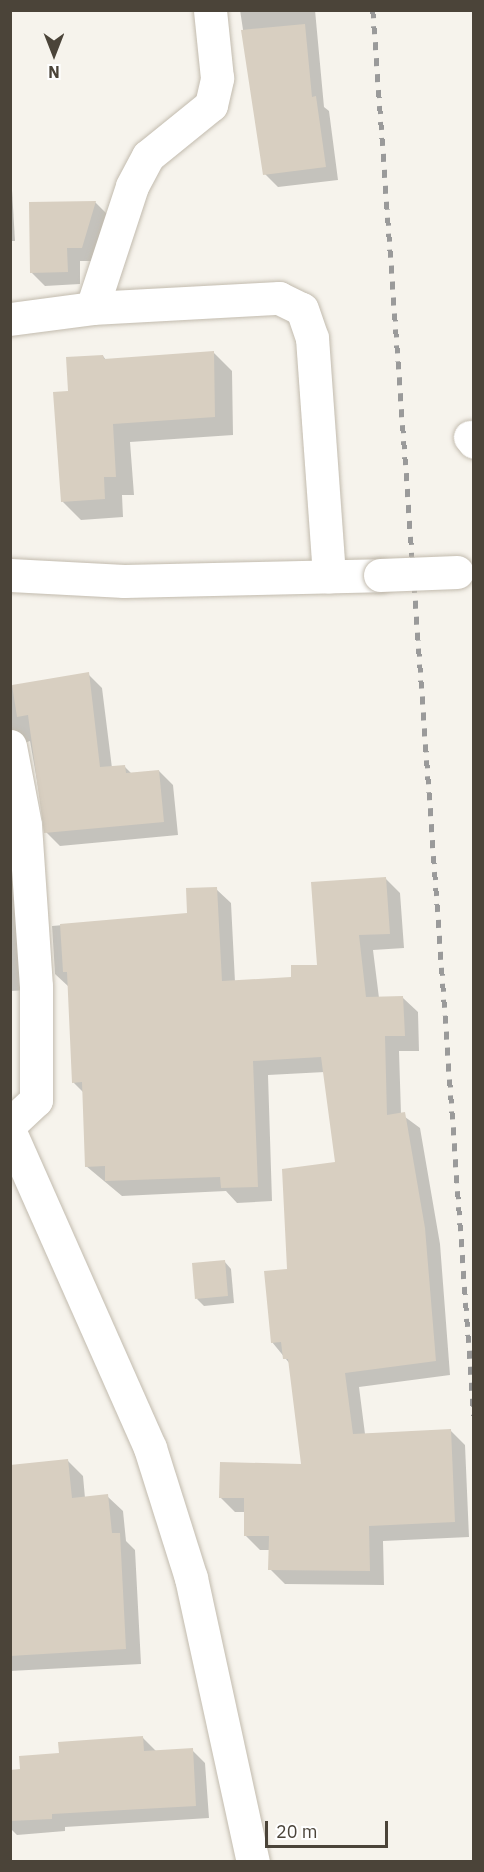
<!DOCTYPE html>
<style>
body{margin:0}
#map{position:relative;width:484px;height:1872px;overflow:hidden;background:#f6f3ec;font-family:"IBM Plex Sans",sans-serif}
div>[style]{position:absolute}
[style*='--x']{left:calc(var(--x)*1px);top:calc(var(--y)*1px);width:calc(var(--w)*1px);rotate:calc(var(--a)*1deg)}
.shadow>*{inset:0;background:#0003}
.building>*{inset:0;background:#d8cfc1}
.roads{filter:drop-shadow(0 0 2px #c2bbae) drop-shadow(0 0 2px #c2bbae)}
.minor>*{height:33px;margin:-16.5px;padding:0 16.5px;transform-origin:16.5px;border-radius:16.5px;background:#fff}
.tertiary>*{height:33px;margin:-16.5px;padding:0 16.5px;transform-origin:16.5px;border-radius:16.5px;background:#fff}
.rail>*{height:4.5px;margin-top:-2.25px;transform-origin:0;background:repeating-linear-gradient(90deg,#9a9a9a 0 8px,transparent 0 16px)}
.bridges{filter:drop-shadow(0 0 2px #c2bbae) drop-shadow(0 0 2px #c2bbae)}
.tertiary-bridge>*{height:33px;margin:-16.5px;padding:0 16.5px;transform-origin:16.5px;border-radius:16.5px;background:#fff}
span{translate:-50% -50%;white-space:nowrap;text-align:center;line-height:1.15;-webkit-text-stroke:6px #fff;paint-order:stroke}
.frame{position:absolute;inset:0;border:12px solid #4b4439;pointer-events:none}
.north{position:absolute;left:24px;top:24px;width:60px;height:60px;-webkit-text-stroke:4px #fff;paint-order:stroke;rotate:180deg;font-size:16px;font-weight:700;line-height:24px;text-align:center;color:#4b4439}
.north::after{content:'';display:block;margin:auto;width:21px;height:27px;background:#4b4439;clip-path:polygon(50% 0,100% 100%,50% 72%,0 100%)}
.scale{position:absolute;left:265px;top:1821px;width:123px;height:27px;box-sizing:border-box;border:3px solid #4b4439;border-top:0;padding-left:8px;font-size:18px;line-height:21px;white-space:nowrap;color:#4b4439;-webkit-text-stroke:4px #fff;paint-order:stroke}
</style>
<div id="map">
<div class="shadow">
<i style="clip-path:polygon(240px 10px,315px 10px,324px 107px,329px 111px,338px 180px,278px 187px,265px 174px)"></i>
<i style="clip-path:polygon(10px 156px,15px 241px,10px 241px)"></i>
<i style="clip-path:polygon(95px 202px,108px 215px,95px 261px,80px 261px,80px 284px,45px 286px,31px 272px)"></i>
<i style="clip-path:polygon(213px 352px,232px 371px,233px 435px,130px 442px,134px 495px,122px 495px,123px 517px,81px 520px,62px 501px,70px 392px,103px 356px,106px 360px)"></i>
<i style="clip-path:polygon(88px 674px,102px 688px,112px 768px,125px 767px,132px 774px,159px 771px,173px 785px,178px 835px,60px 846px,46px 832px,30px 741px,10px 748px,10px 686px)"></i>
<i style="clip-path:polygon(10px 794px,30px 990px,10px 991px)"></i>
<i style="clip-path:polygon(385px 878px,400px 893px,404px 948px,373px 950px,379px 998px,403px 998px,418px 1012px,419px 1051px,399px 1051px,401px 1114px,420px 1128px,440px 1244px,450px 1375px,359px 1387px,365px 1434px,450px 1430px,465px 1445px,469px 1537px,383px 1541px,384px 1585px,285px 1584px,270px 1569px,270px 1550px,260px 1550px,245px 1535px,245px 1512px,235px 1512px,220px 1497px,303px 1466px,290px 1364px,272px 1342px,288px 1270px,337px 1163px,325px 1072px,268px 1075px,272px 1201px,237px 1203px,226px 1191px,122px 1196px,86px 1166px,84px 1093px,73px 1082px,69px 987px,55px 974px,52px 926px,189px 914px,216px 889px,231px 903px,235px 982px,293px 978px,318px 967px)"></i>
<i style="clip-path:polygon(224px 1261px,231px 1269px,234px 1303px,204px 1306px,197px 1299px)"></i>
<i style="clip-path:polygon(68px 1461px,83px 1476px,85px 1498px,107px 1496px,123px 1511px,126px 1541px,135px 1550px,141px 1664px,10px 1671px,10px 1466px)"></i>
<i style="clip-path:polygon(143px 1738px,156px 1751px,192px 1750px,205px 1763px,209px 1818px,65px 1827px,65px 1831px,17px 1835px,10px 1828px,10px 1772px)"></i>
</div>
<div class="building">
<i style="clip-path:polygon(305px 24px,312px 97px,316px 96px,326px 167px,263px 175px,241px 30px)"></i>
<i style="clip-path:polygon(96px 201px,82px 248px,67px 248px,68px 272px,30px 273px,29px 202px)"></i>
<i style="clip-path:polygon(214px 351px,215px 417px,113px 424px,116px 477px,104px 477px,105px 499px,61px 502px,53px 392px,68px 391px,66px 357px,103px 355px,104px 359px)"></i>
<i style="clip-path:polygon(89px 672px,100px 767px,125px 765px,126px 773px,159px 770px,164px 822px,44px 833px,28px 715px,17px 717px,12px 685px)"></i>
<i style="clip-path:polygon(386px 877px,390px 934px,359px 935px,366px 997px,403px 996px,405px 1036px,385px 1036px,387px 1115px,405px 1112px,425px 1228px,436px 1361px,345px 1373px,353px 1434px,451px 1429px,455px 1522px,369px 1526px,370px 1571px,268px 1570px,269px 1536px,244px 1536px,244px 1498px,219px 1498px,220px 1462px,301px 1464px,288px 1359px,283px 1359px,281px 1342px,271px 1343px,264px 1271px,287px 1269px,282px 1169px,335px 1162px,321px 1057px,253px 1061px,258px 1187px,221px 1188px,220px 1177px,105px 1181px,105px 1166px,85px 1167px,82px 1082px,72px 1083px,67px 972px,63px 972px,60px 924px,187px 913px,186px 888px,217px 887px,222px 981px,291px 977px,291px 965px,317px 965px,311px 882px)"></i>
<i style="clip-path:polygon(225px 1260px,228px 1296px,195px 1299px,192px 1263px)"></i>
<i style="clip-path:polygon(68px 1459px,72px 1498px,108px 1494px,112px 1533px,120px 1533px,126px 1649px,10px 1656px,10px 1465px)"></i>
<i style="clip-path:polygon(143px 1736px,144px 1751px,193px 1748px,196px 1806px,52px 1814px,52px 1819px,10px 1821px,10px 1770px,20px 1769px,19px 1756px,59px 1753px,58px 1742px)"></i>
</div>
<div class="roads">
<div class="minor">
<i style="--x:92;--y:308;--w:128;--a:-71.8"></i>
<i style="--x:132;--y:186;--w:34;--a:-62"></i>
<i style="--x:148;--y:156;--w:81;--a:-39"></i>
<i style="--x:211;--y:105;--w:28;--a:-77"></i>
<i style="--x:217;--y:78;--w:68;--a:-95.9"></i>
<i style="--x:10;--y:319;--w:83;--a:-7.6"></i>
<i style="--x:92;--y:308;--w:187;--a:-3.1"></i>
<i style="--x:279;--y:298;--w:25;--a:26"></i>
<i style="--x:302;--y:309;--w:31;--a:71"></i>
<i style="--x:312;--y:338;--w:239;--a:85.9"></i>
<i style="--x:470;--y:437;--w:6;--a:51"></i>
<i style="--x:10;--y:746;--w:80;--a:79.2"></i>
<i style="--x:25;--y:825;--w:161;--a:86.1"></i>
<i style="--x:36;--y:986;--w:114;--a:90"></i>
<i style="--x:36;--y:1100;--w:35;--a:137"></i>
</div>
<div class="tertiary">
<i style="--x:10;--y:575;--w:114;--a:3"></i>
<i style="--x:124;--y:581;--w:256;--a:-1.3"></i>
<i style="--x:10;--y:1132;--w:346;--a:66.1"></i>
<i style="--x:150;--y:1448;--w:136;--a:72.5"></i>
<i style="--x:191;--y:1578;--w:291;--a:77.7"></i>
</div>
</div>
<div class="rail">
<i style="--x:373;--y:10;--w:1409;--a:85.89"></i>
</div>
<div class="bridges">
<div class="tertiary-bridge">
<i style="--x:380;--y:575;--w:77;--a:-2.2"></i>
</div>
</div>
<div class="frame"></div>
<div class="north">N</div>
<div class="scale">20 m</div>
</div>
